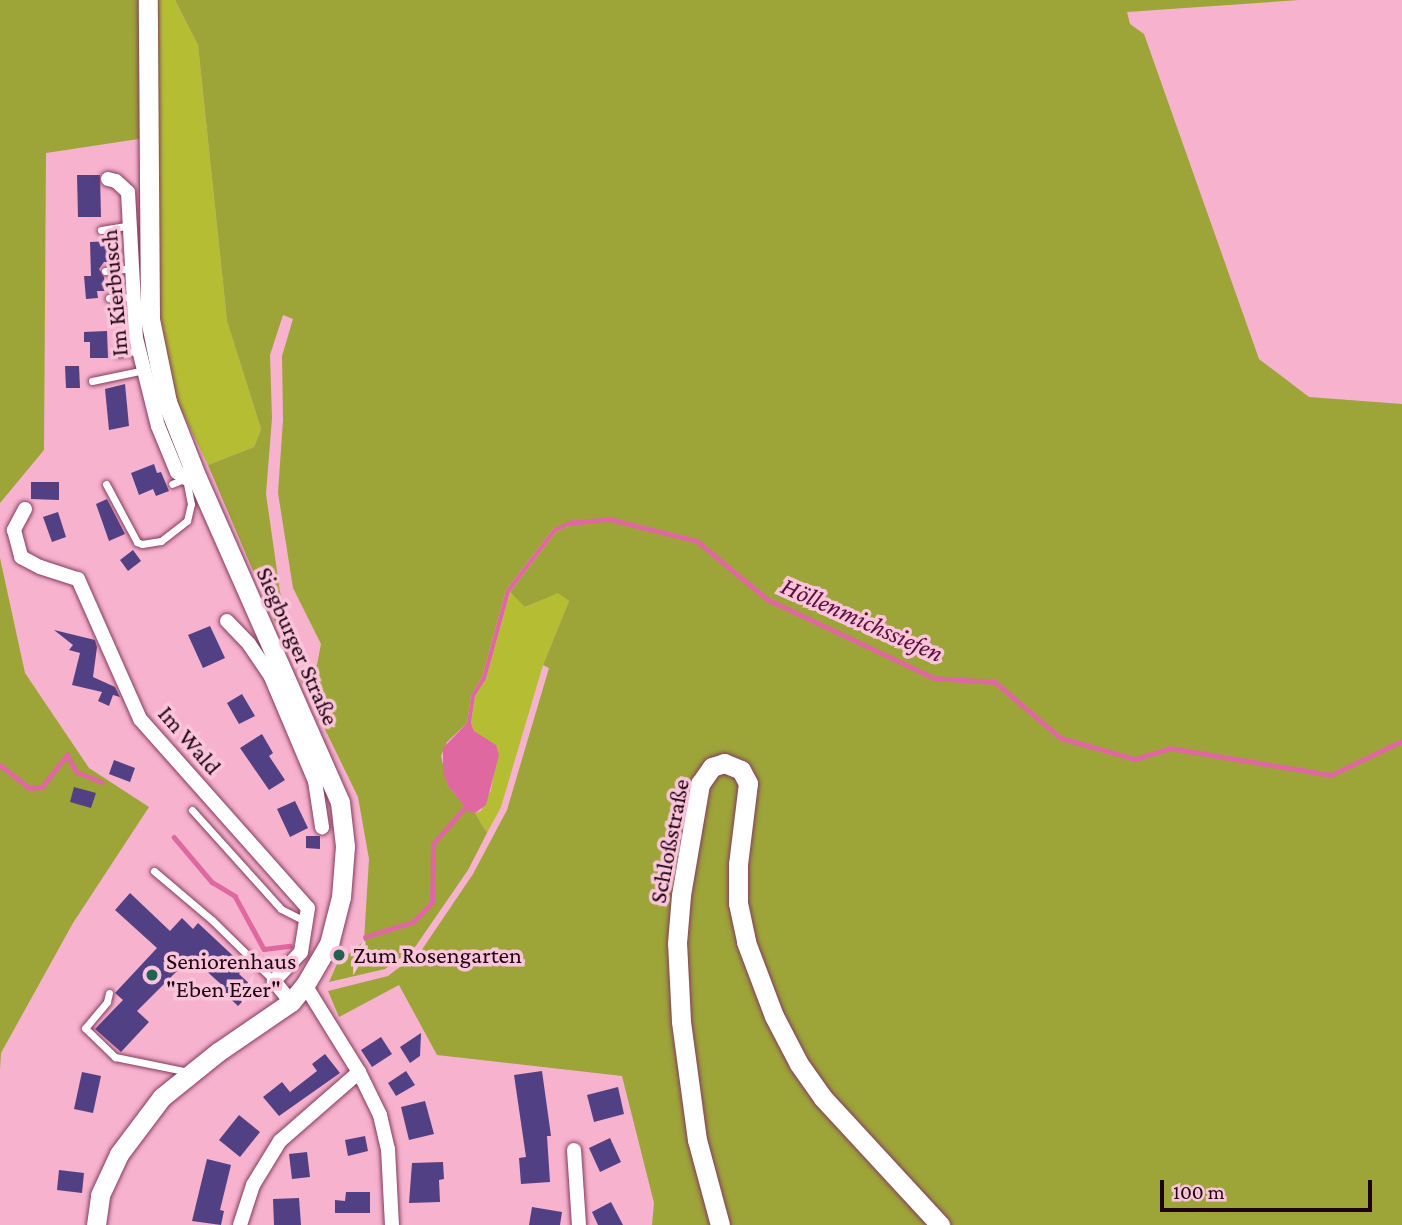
<!DOCTYPE html>
<meta charset="utf-8">
<style>
body{margin:0}
#map{position:relative;width:1402px;height:1225px;overflow:hidden;background:#f7b2ce;font-family:"Crimson Pro",serif}
div>[style]{position:absolute}
[style*='--x']{left:calc(var(--x)*1px);top:calc(var(--y)*1px);width:calc(var(--w)*1px);rotate:calc(var(--a)*1deg)}
.green>*{inset:0;background:#b5be33}
.forest>*{inset:0;background:#9da438}
.water>*{inset:0;background:#e068a0}
.stream>*{height:4.5px;margin:-2.25px;padding:0 2.25px;transform-origin:2.25px;border-radius:2.25px;background:#e068a0}
.building>*{inset:0;background:#514084}
.roads{filter:drop-shadow(0 0 2px #853b5e) drop-shadow(0 0 2px #853b5e)}
.service>*{height:7px;margin:-3.5px;padding:0 3.5px;transform-origin:3.5px;border-radius:3.5px;background:#fff}
.minor>*{height:14px;margin:-7px;padding:0 7px;transform-origin:7px;border-radius:7px;background:#fff}
.secondary>*{height:19px;margin:-9.5px;padding:0 9.5px;transform-origin:9.5px;border-radius:9.5px;background:#fff}
.dots>*{width:19px;height:19px;translate:-50% -50%;box-sizing:border-box;border:4px solid #fac5da;border-radius:50%}
span{translate:-50% -50%;white-space:nowrap;text-align:center;line-height:1.15;-webkit-text-stroke:7px #fac5da;paint-order:stroke}
.street-label{font-size:24px;color:#1d030f}
.poi-label{font-size:24px;color:#1d030f}
.left{translate:0 -50%;text-align:left}
.water-label{font-size:26px;color:#5c1039;font-style:italic}
.scale{position:absolute;left:1160px;top:1180px;width:212px;height:32px;box-sizing:border-box;border:4px solid #1d030f;border-top:0;padding-left:9px;font-size:21px;line-height:24px;white-space:nowrap;color:#1d030f;-webkit-text-stroke:5px #fac5da;paint-order:stroke}
</style>
<div id="map">
<div class="green">
<i style="clip-path:polygon(153px 0,175px 0,198px 45px,227px 321px,261px 429px,254px 447px,208px 465px,143px 332px)"></i>
<i style="clip-path:polygon(510px 592px,526px 607px,558px 592px,569px 601px,543px 665px,501px 807px,487px 833px,475px 813px,481px 811px,491px 790px,498px 750px,474px 731px,471px 723px,475px 696px,486px 679px)"></i>
</div>
<div class="forest">
<i style="clip-path:polygon(0 0,152px 0,145px 138px,46px 153px,44px 450px,0 503px)"></i>
<i style="clip-path:polygon(175px 0,1299px 0,1127px 12px,1130px 24px,1144px 34px,1259px 359px,1309px 397px,1402px 404px,1402px 1225px,652px 1225px,654px 1203px,622px 1076px,437px 1055px,399px 985px,339px 1017px,328px 991px,388px 976px,421px 951px,473px 874px,507px 810px,549px 668px,543px 665px,569px 601px,558px 593px,525px 607px,510px 592px,556px 532px,575px 523px,553px 529px,506px 590px,482px 677px,471px 695px,467px 723px,447px 742px,441px 756px,448px 786px,469px 811px,475px 813px,487px 833px,468px 870px,415px 947px,385px 969px,329px 982px,337px 964px,364px 941px,369px 859px,358px 797px,300px 678px,317px 665px,321px 644px,293px 588px,278px 493px,283px 420px,282px 356px,293px 319px,283px 315px,270px 355px,272px 418px,266px 494px,280px 592px,294px 629px,280px 634px,208px 465px,254px 447px,261px 429px,227px 321px,198px 45px)"></i>
<i style="clip-path:polygon(0 558px,25px 673px,89px 768px,149px 807px,73px 923px,1px 1053px,0 1070px)"></i>
</div>
<div class="water">
<i style="clip-path:polygon(574px 519px,575px 523px,556px 532px,510px 592px,486px 679px,475px 696px,471px 723px,474px 731px,496px 745px,499px 755px,486px 805px,475px 813px,469px 812px,448px 786px,443px 771px,443px 748px,467px 723px,471px 695px,482px 677px,506px 590px,553px 529px)"></i>
</div>
<div class="stream">
<i style="--x:570;--y:523;--w:39;--a:-6"></i>
<i style="--x:609;--y:519;--w:91;--a:14"></i>
<i style="--x:697;--y:541;--w:91;--a:39.6"></i>
<i style="--x:767;--y:599;--w:185;--a:25.3"></i>
<i style="--x:934;--y:678;--w:61;--a:3.8"></i>
<i style="--x:995;--y:682;--w:87;--a:40.3"></i>
<i style="--x:1061;--y:738;--w:77;--a:15.8"></i>
<i style="--x:1135;--y:759;--w:37;--a:-17"></i>
<i style="--x:1170;--y:748;--w:163;--a:9.5"></i>
<i style="--x:1331;--y:775;--w:79;--a:-25.6"></i>
<i style="--x:0;--y:765;--w:37;--a:38"></i>
<i style="--x:29;--y:788;--w:13;--a:-4"></i>
<i style="--x:42;--y:787;--w:41;--a:-52"></i>
<i style="--x:67;--y:755;--w:20;--a:60"></i>
<i style="--x:77;--y:772;--w:27;--a:22"></i>
<i style="--x:174;--y:837;--w:59;--a:49.8"></i>
<i style="--x:212;--y:882;--w:27;--a:31"></i>
<i style="--x:235;--y:896;--w:60;--a:61.3"></i>
<i style="--x:264;--y:949;--w:26;--a:-7"></i>
<i style="--x:365;--y:937;--w:50;--a:-17.4"></i>
<i style="--x:413;--y:922;--w:28;--a:-46"></i>
<i style="--x:432;--y:902;--w:58;--a:-89"></i>
<i style="--x:433;--y:844;--w:53;--a:-48.8"></i>
</div>
<div class="building">
<i style="clip-path:polygon(77px 175px,100px 175px,101px 217px,78px 217px)"></i>
<i style="clip-path:polygon(113px 241px,114px 262px,104px 262px,99px 269px,104px 277px,105px 291px,97px 291px,98px 298px,86px 299px,84px 276px,91px 276px,90px 242px)"></i>
<i style="clip-path:polygon(107px 331px,108px 358px,90px 358px,90px 342px,84px 342px,84px 332px)"></i>
<i style="clip-path:polygon(65px 366px,79px 366px,80px 388px,66px 388px)"></i>
<i style="clip-path:polygon(125px 384px,129px 426px,109px 430px,105px 389px)"></i>
<i style="clip-path:polygon(154px 464px,157px 473px,161px 472px,169px 491px,156px 496px,153px 489px,139px 495px,131px 473px)"></i>
<i style="clip-path:polygon(31px 482px,59px 482px,59px 500px,31px 499px)"></i>
<i style="clip-path:polygon(107px 499px,125px 534px,109px 541px,96px 504px)"></i>
<i style="clip-path:polygon(58px 512px,66px 537px,52px 542px,43px 517px)"></i>
<i style="clip-path:polygon(133px 550px,141px 561px,128px 571px,120px 560px)"></i>
<i style="clip-path:polygon(210px 626px,225px 658px,203px 668px,188px 635px)"></i>
<i style="clip-path:polygon(54px 630px,95px 640px,97px 647px,93px 677px,115px 687px,120px 697px,113px 695px,109px 706px,98px 701px,102px 692px,72px 685px,80px 653px,69px 650px,73px 645px)"></i>
<i style="clip-path:polygon(242px 694px,255px 716px,239px 724px,227px 703px)"></i>
<i style="clip-path:polygon(262px 734px,273px 753px,269px 756px,285px 780px,269px 790px,240px 748px)"></i>
<i style="clip-path:polygon(114px 760px,135px 768px,130px 782px,109px 774px)"></i>
<i style="clip-path:polygon(74px 787px,96px 793px,91px 808px,70px 802px)"></i>
<i style="clip-path:polygon(295px 801px,308px 828px,290px 837px,277px 809px)"></i>
<i style="clip-path:polygon(306px 836px,320px 836px,320px 849px,306px 848px)"></i>
<i style="clip-path:polygon(130px 893px,170px 931px,182px 918px,193px 929px,198px 923px,245px 967px,239px 974px,255px 989px,238px 1006px,221px 990px,224px 987px,191px 957px,137px 1011px,149px 1022px,121px 1052px,95px 1029px,123px 1000px,115px 993px,157px 948px,115px 910px)"></i>
<i style="clip-path:polygon(421px 1033px,420px 1056px,410px 1063px,400px 1047px)"></i>
<i style="clip-path:polygon(381px 1037px,392px 1054px,372px 1067px,361px 1050px)"></i>
<i style="clip-path:polygon(325px 1054px,340px 1073px,279px 1116px,263px 1097px,282px 1082px,290px 1092px,317px 1071px,312px 1064px)"></i>
<i style="clip-path:polygon(406px 1071px,415px 1085px,396px 1096px,388px 1083px)"></i>
<i style="clip-path:polygon(542px 1071px,551px 1136px,547px 1136px,550px 1182px,521px 1184px,519px 1158px,526px 1157px,514px 1075px)"></i>
<i style="clip-path:polygon(82px 1072px,101px 1076px,93px 1113px,74px 1109px)"></i>
<i style="clip-path:polygon(618px 1087px,624px 1114px,594px 1122px,587px 1095px)"></i>
<i style="clip-path:polygon(425px 1101px,434px 1134px,409px 1140px,401px 1107px)"></i>
<i style="clip-path:polygon(239px 1115px,260px 1132px,240px 1157px,219px 1140px)"></i>
<i style="clip-path:polygon(365px 1136px,368px 1151px,348px 1156px,345px 1140px)"></i>
<i style="clip-path:polygon(610px 1138px,621px 1162px,600px 1172px,589px 1148px)"></i>
<i style="clip-path:polygon(307px 1152px,310px 1177px,292px 1179px,289px 1154px)"></i>
<i style="clip-path:polygon(207px 1159px,231px 1165px,220px 1210px,224px 1211px,221px 1225px,192px 1221px)"></i>
<i style="clip-path:polygon(443px 1162px,444px 1179px,439px 1180px,440px 1202px,409px 1203px,412px 1163px)"></i>
<i style="clip-path:polygon(59px 1170px,84px 1173px,82px 1193px,57px 1190px)"></i>
<i style="clip-path:polygon(346px 1192px,370px 1192px,370px 1213px,335px 1213px,335px 1200px,345px 1201px)"></i>
<i style="clip-path:polygon(299px 1198px,301px 1225px,274px 1225px,273px 1199px)"></i>
<i style="clip-path:polygon(611px 1202px,623px 1225px,598px 1225px,592px 1212px)"></i>
<i style="clip-path:polygon(532px 1207px,562px 1212px,560px 1225px,529px 1225px)"></i>
</div>
<div class="roads">
<div class="service">
<i style="--x:101;--y:230;--w:30;--a:-9"></i>
<i style="--x:105;--y:271;--w:27;--a:-6"></i>
<i style="--x:109;--y:298;--w:24;--a:-2"></i>
<i style="--x:116;--y:353;--w:23;--a:-5"></i>
<i style="--x:92;--y:381;--w:53;--a:-11.9"></i>
<i style="--x:106;--y:484;--w:66;--a:61.9"></i>
<i style="--x:137;--y:542;--w:5;--a:22"></i>
<i style="--x:142;--y:544;--w:19;--a:-9"></i>
<i style="--x:161;--y:541;--w:33;--a:-38"></i>
<i style="--x:187;--y:521;--w:17;--a:-77"></i>
<i style="--x:191;--y:504;--w:26;--a:-101"></i>
<i style="--x:186;--y:478;--w:15;--a:157"></i>
<i style="--x:192;--y:810;--w:133;--a:48"></i>
<i style="--x:281;--y:909;--w:28;--a:27"></i>
<i style="--x:154;--y:871;--w:76;--a:40.2"></i>
<i style="--x:212;--y:920;--w:87;--a:44.5"></i>
<i style="--x:109;--y:993;--w:9;--a:103"></i>
<i style="--x:107;--y:1002;--w:34;--a:130"></i>
<i style="--x:85;--y:1028;--w:42;--a:44"></i>
<i style="--x:115;--y:1057;--w:76;--a:11.5"></i>
</div>
<div class="minor">
<i style="--x:108;--y:179;--w:8;--a:14"></i>
<i style="--x:116;--y:181;--w:16;--a:43"></i>
<i style="--x:128;--y:192;--w:146;--a:86.9"></i>
<i style="--x:136;--y:338;--w:91;--a:76"></i>
<i style="--x:158;--y:426;--w:50;--a:67.6"></i>
<i style="--x:177;--y:472;--w:11;--a:34"></i>
<i style="--x:186;--y:478;--w:11;--a:0"></i>
<i style="--x:25;--y:509;--w:24;--a:118"></i>
<i style="--x:14;--y:530;--w:28;--a:75"></i>
<i style="--x:21;--y:557;--w:21;--a:28"></i>
<i style="--x:40;--y:567;--w:40;--a:18"></i>
<i style="--x:78;--y:579;--w:153;--a:66.1"></i>
<i style="--x:140;--y:719;--w:253;--a:48.4"></i>
<i style="--x:308;--y:908;--w:45;--a:99"></i>
<i style="--x:301;--y:952;--w:40;--a:133"></i>
<i style="--x:274;--y:981;--w:27;--a:51"></i>
<i style="--x:227;--y:621;--w:32;--a:46"></i>
<i style="--x:249;--y:644;--w:40;--a:56"></i>
<i style="--x:271;--y:677;--w:113;--a:67.1"></i>
<i style="--x:315;--y:781;--w:47;--a:81.3"></i>
<i style="--x:305;--y:985;--w:102;--a:58.2"></i>
<i style="--x:359;--y:1072;--w:48;--a:64"></i>
<i style="--x:380;--y:1115;--w:35;--a:77"></i>
<i style="--x:388;--y:1149;--w:76;--a:87"></i>
<i style="--x:574;--y:1150;--w:75;--a:86.2"></i>
<i style="--x:240;--y:1225;--w:42;--a:-72"></i>
<i style="--x:253;--y:1185;--w:52;--a:-58.5"></i>
<i style="--x:280;--y:1141;--w:105;--a:-41.1"></i>
</div>
<div class="secondary">
<i style="--x:96;--y:1225;--w:30;--a:-82"></i>
<i style="--x:100;--y:1195;--w:45;--a:-65.1"></i>
<i style="--x:119;--y:1154;--w:71;--a:-53"></i>
<i style="--x:162;--y:1097;--w:72;--a:-38.8"></i>
<i style="--x:218;--y:1052;--w:88;--a:-34.4"></i>
<i style="--x:291;--y:1002;--w:22;--a:-51"></i>
<i style="--x:305;--y:985;--w:48;--a:-59.7"></i>
<i style="--x:329;--y:944;--w:49;--a:-75.7"></i>
<i style="--x:341;--y:897;--w:51;--a:-85.5"></i>
<i style="--x:345;--y:846;--w:44;--a:-96.5"></i>
<i style="--x:340;--y:802;--w:354;--a:-113.8"></i>
<i style="--x:197;--y:478;--w:82;--a:-111.5"></i>
<i style="--x:167;--y:402;--w:85;--a:-101.6"></i>
<i style="--x:150;--y:319;--w:319;--a:-90.4"></i>
<i style="--x:720;--y:1225;--w:88;--a:-105.1"></i>
<i style="--x:697;--y:1140;--w:120;--a:-97.7"></i>
<i style="--x:681;--y:1021;--w:78;--a:-92.9"></i>
<i style="--x:677;--y:943;--w:48;--a:-85.2"></i>
<i style="--x:681;--y:895;--w:113;--a:-80.3"></i>
<i style="--x:700;--y:784;--w:21;--a:-55"></i>
<i style="--x:712;--y:767;--w:13;--a:-18"></i>
<i style="--x:724;--y:763;--w:18;--a:22"></i>
<i style="--x:741;--y:770;--w:15;--a:62"></i>
<i style="--x:748;--y:783;--w:82;--a:97"></i>
<i style="--x:738;--y:864;--w:39;--a:90"></i>
<i style="--x:738;--y:903;--w:40;--a:78"></i>
<i style="--x:746;--y:942;--w:79;--a:69.3"></i>
<i style="--x:774;--y:1016;--w:54;--a:62.5"></i>
<i style="--x:799;--y:1064;--w:42;--a:54.8"></i>
<i style="--x:823;--y:1098;--w:173;--a:47.3"></i>
</div>
</div>
<div class="dots">
<i style="left:339px;top:955px;background:#216352"></i>
<i style="left:152px;top:975px;background:#216352"></i>
</div>
<div class="street-label">
<span style="left:114px;top:293px;rotate:-95deg">Im Kierbusch</span>
<span style="left:298px;top:646px;rotate:66deg">Siegburger Straße</span>
<span style="left:190px;top:740px;rotate:49deg">Im Wald</span>
<span style="left:669px;top:841px;rotate:-79deg">Schloßstraße</span>
</div>
<div class="poi-label">
<span class="left" style="left:353px;top:955px">Zum Rosengarten</span>
<span class="left" style="left:166px;top:975px">Seniorenhaus<br>"Eben Ezer"</span>
</div>
<div class="water-label">
<span style="left:862px;top:620px;rotate:24deg">Höllenmichssiefen</span>
</div>
<div class="scale">100 m</div>
</div>
